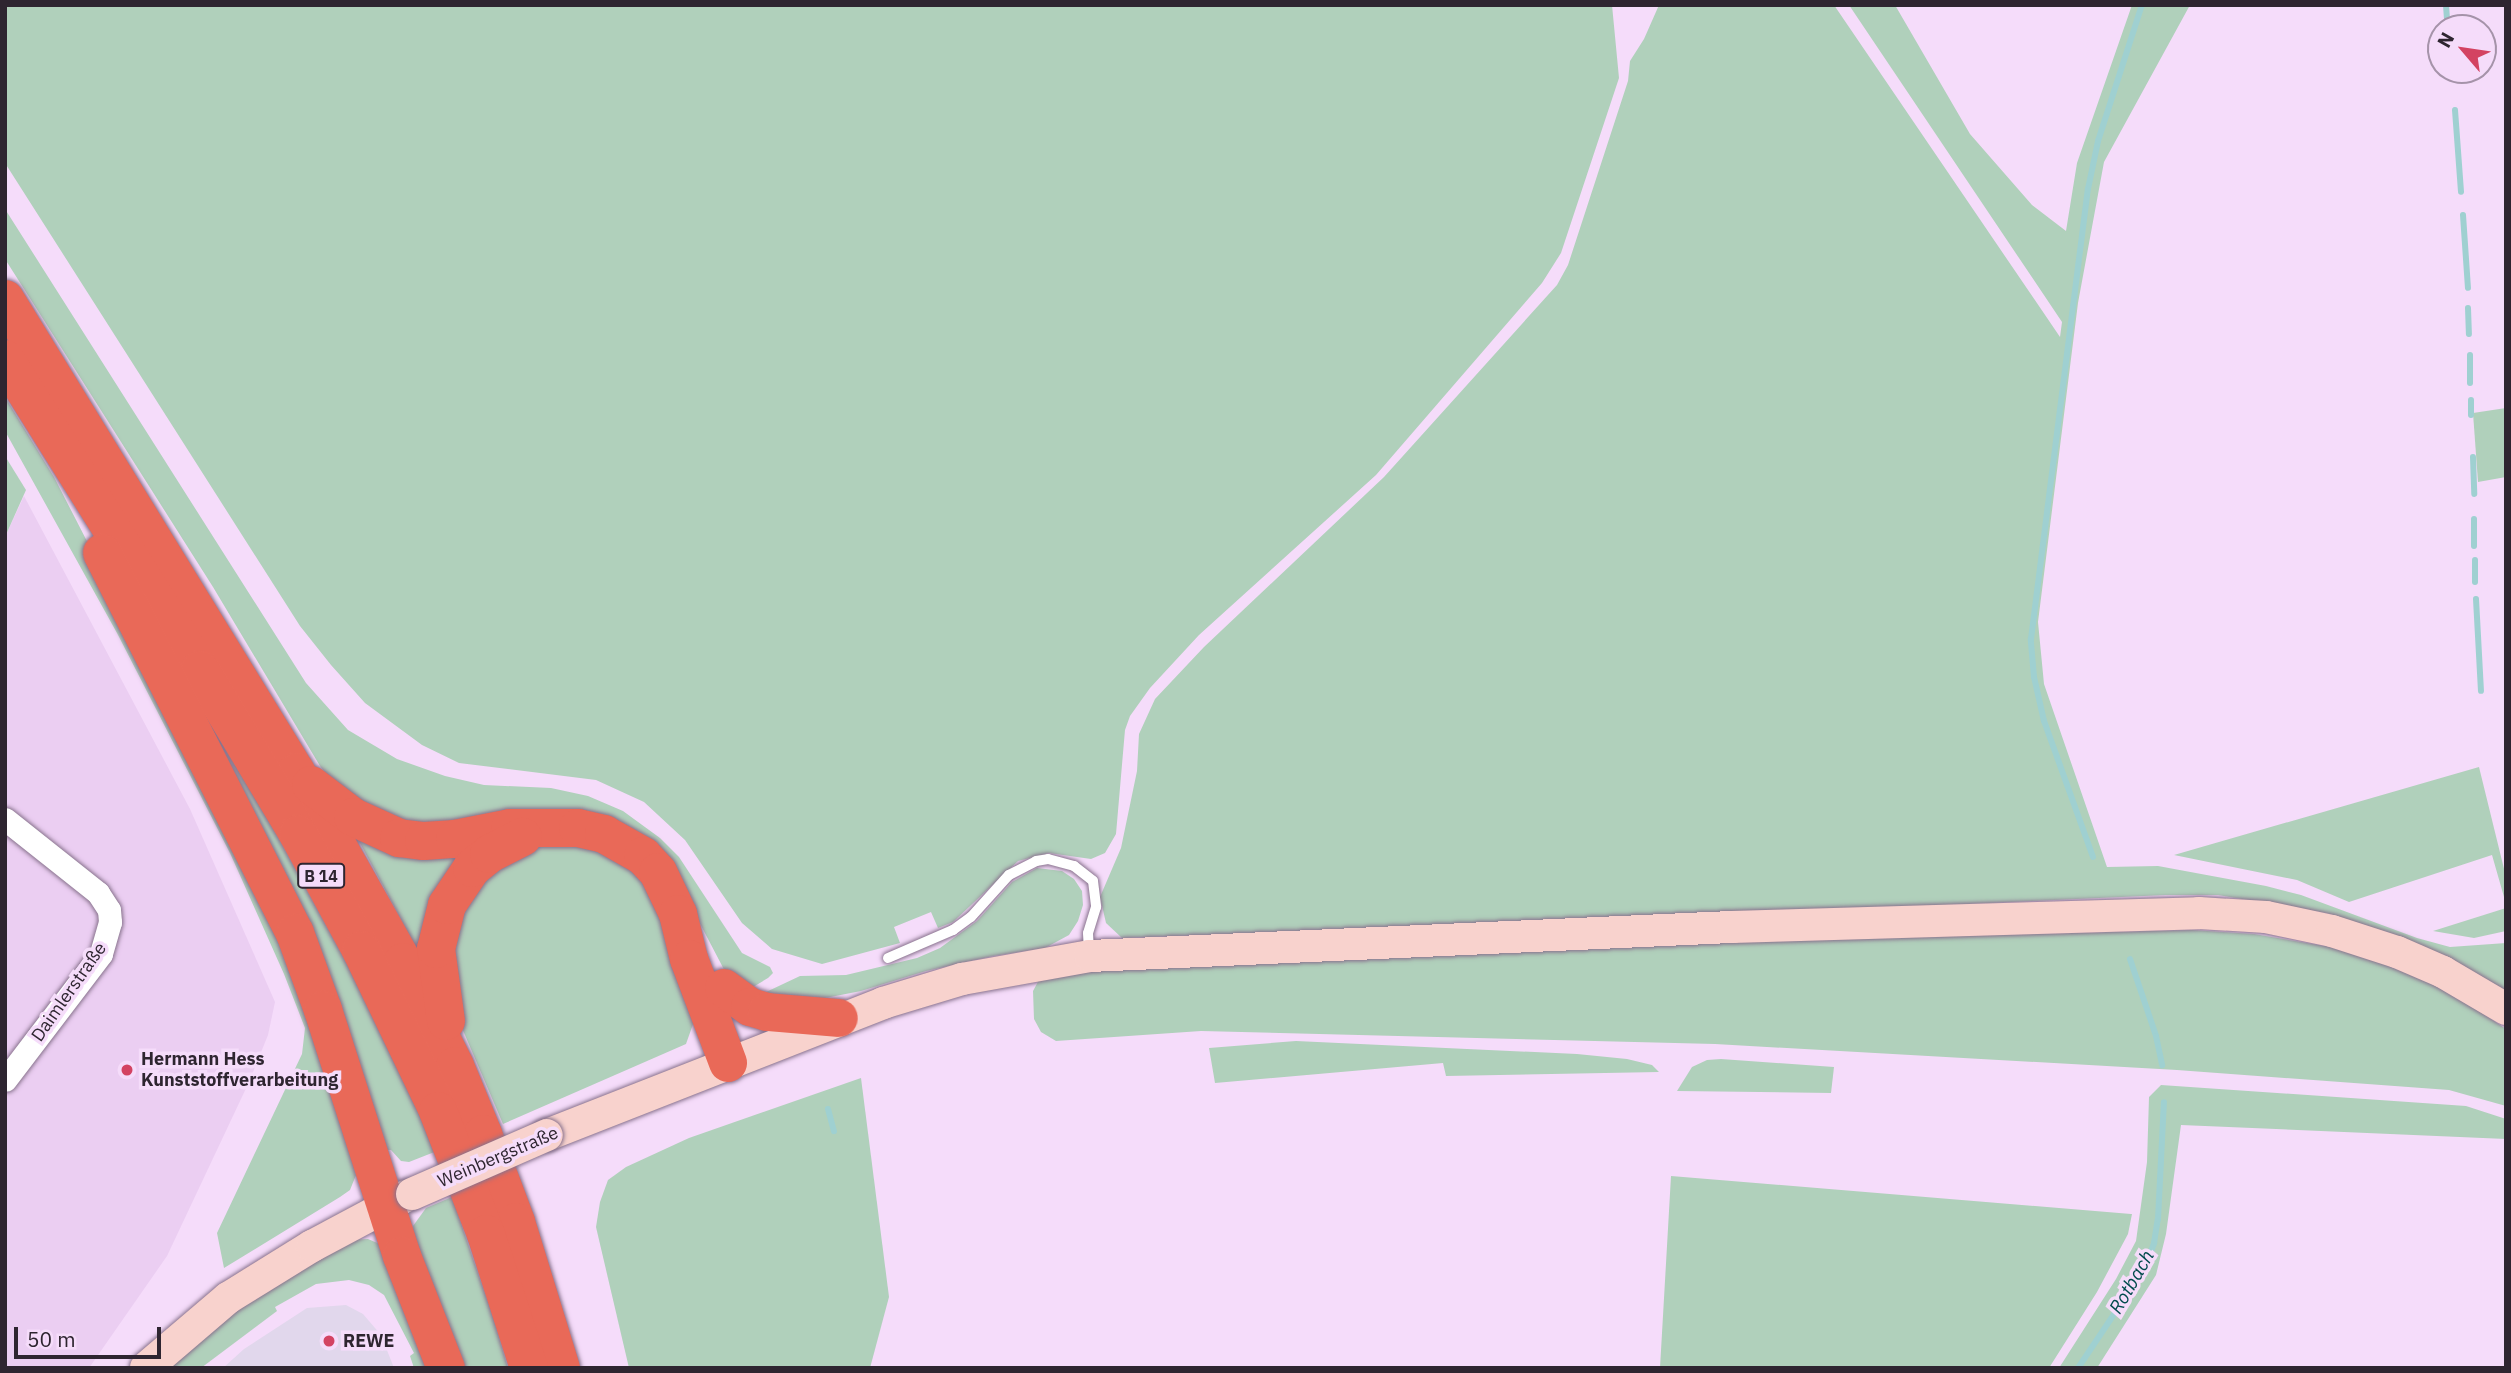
<!DOCTYPE html>
<meta charset="utf-8">
<style>
body{margin:0}
#map{position:relative;width:2511px;height:1373px;overflow:hidden;background:#f5dcfa;font-family:"IBM Plex Sans",sans-serif}
div>[style]{position:absolute}
[style*='--x']{left:calc(var(--x)*1px);top:calc(var(--y)*1px);width:calc(var(--w)*1px);rotate:calc(var(--a)*1deg)}
.commercial>*{inset:0;background:#e1d7ec}
.built>*{inset:0;background:#ebcef2}
.green>*{inset:0;background:#b0d0bb}
.stream>*{height:6px;margin:-3px;padding:0 3px;transform-origin:3px;border-radius:3px;background:#9fd0d1}
.roads{filter:drop-shadow(0 0 2px #88728d) drop-shadow(0 0 2px #88728d)}
.lane>*{height:10px;margin:-5px;padding:0 5px;transform-origin:5px;border-radius:5px;background:#fff}
.street>*{height:23px;margin:-11.5px;padding:0 11.5px;transform-origin:11.5px;border-radius:11.5px;background:#fff}
.secondary>*{height:32px;margin:-16px;padding:0 16px;transform-origin:16px;border-radius:16px;background:#f8d2cd}
.highway>*{height:38px;margin:-19px;padding:0 19px;transform-origin:19px;border-radius:19px;background:#e96958}
.bridges{filter:drop-shadow(0 0 2px #88728d) drop-shadow(0 0 2px #88728d)}
.secondary-bridge>*{height:32px;margin:-16px;padding:0 16px;transform-origin:16px;border-radius:16px;background:#f8d2cd}
.dots>*{width:19px;height:19px;translate:-50% -50%;box-sizing:border-box;border:4px solid #f5dcfa;border-radius:50%}
span{translate:-50% -50%;white-space:nowrap;text-align:center;line-height:1.15;-webkit-text-stroke:7px #f5dcfa;paint-order:stroke}
.shield-label span{padding:2px 5px;background:#f5dcfa;border:2px solid;border-radius:5px;-webkit-text-stroke-width:0}
.shield-label{font-size:16px;color:#2e2530;font-weight:700}
.street-label{font-size:18px;color:#2e2530}
.poi-label{font-size:18px;color:#2e2530;font-weight:700}
.left{translate:0 -50%;text-align:left}
.water-label{font-size:19px;color:#004b4d;font-style:italic}
.frame{position:absolute;inset:0;border:7px solid #2e2530;pointer-events:none}
.north{position:absolute;left:2427px;top:14px;width:70px;height:70px;box-sizing:border-box;background:#f5dcfa;border:2px solid #a593a9;border-radius:50%;rotate:299deg;font-size:19px;font-weight:700;line-height:28px;text-align:center;color:#2e2530}
.north::after{content:'';display:block;margin:auto;width:24px;height:32px;background:#d34362;clip-path:polygon(50% 0,100% 100%,50% 72%,0 100%)}
.scale{position:absolute;left:14px;top:1327px;width:147px;height:32px;box-sizing:border-box;border:4px solid #2e2530;border-top:0;padding-left:9px;font-size:21px;line-height:24px;white-space:nowrap;color:#2e2530;-webkit-text-stroke:5px #f5dcfa;paint-order:stroke}
</style>
<div id="map">
<div class="commercial">
<i style="clip-path:polygon(346px 1305px,363px 1314px,381px 1335px,394px 1368px,223px 1368px,244px 1349px,307px 1308px)"></i>
</div>
<div class="built">
<i style="clip-path:polygon(24px 496px,190px 809px,275px 1002px,268px 1035px,249px 1082px,167px 1256px,89px 1368px,5px 1368px,5px 537px)"></i>
</div>
<div class="green">
<i style="clip-path:polygon(5px 5px,1612px 5px,1619px 78px,1561px 253px,1542px 283px,1376px 475px,1199px 635px,1150px 688px,1130px 716px,1125px 730px,1116px 834px,1105px 853px,1091px 859px,1049px 853px,1018px 861px,953px 922px,938px 928px,931px 912px,894px 927px,900px 943px,822px 964px,772px 949px,742px 923px,685px 840px,644px 802px,596px 780px,459px 763px,422px 745px,365px 703px,331px 665px,300px 626px,5px 163px)"></i>
<i style="clip-path:polygon(1659px 5px,1834px 5px,2060px 337px,2062px 322px,1849px 5px,1895px 5px,1970px 134px,2032px 205px,2066px 231px,2077px 163px,2132px 5px,2190px 5px,2104px 162px,2078px 303px,2038px 622px,2044px 684px,2107px 867px,2158px 866px,2266px 886px,2301px 895px,2417px 938px,2450px 947px,2506px 943px,2506px 998px,2393px 934px,2326px 913px,2218px 895px,2166px 895px,1567px 922px,1122px 938px,1106px 923px,1100px 897px,1121px 848px,1137px 771px,1139px 734px,1155px 699px,1204px 647px,1384px 477px,1557px 285px,1568px 265px,1628px 81px,1630px 61px,1644px 39px)"></i>
<i style="clip-path:polygon(5px 209px,306px 683px,348px 730px,397px 759px,445px 776px,484px 785px,551px 788px,588px 796px,623px 811px,660px 838px,679px 857px,742px 953px,770px 967px,773px 973px,768px 978px,743px 993px,730px 981px,673px 872px,652px 848px,430px 831px,343px 795px,320px 766px,213px 587px,5px 259px)"></i>
<i style="clip-path:polygon(5px 397px,54px 477px,243px 845px,300px 965px,356px 1175px,350px 1190px,340px 1197px,224px 1268px,217px 1233px,302px 1054px,305px 1028px,284px 974px,230px 853px,117px 633px,5px 431px)"></i>
<i style="clip-path:polygon(2506px 408px,2506px 477px,2478px 482px,2473px 413px)"></i>
<i style="clip-path:polygon(5px 456px,26px 490px,5px 537px)"></i>
<i style="clip-path:polygon(163px 653px,217px 730px,255px 795px,359px 986px,437px 1151px,409px 1162px,401px 1161px,391px 1150px,386px 1150px)"></i>
<i style="clip-path:polygon(2479px 767px,2506px 877px,2506px 904px,2492px 855px,2349px 902px,2297px 880px,2174px 855px)"></i>
<i style="clip-path:polygon(353px 830px,478px 845px,420px 955px)"></i>
<i style="clip-path:polygon(560px 836px,640px 870px,698px 1010px,686px 1044px,503px 1124px,450px 1000px,444px 975px,468px 883px)"></i>
<i style="clip-path:polygon(1037px 868px,1062px 871px,1074px 879px,1082px 891px,1083px 905px,1078px 921px,1069px 935px,1045px 948px,993px 956px,926px 971px,861px 991px,784px 1006px,764px 993px,800px 976px,846px 975px,917px 958px,940px 948px,977px 921px,1012px 882px)"></i>
<i style="clip-path:polygon(2506px 908px,2506px 931px,2474px 938px,2433px 931px)"></i>
<i style="clip-path:polygon(2192px 930px,2254px 934px,2348px 950px,2418px 977px,2455px 995px,2506px 1029px,2506px 1106px,2449px 1090px,2177px 1070px,1715px 1044px,1201px 1031px,1056px 1041px,1041px 1032px,1034px 1019px,1033px 991px,1039px 980px,1112px 965px,1783px 940px)"></i>
<i style="clip-path:polygon(1296px 1041px,1577px 1054px,1627px 1059px,1652px 1065px,1659px 1072px,1446px 1076px,1443px 1063px,1215px 1083px,1209px 1048px)"></i>
<i style="clip-path:polygon(1721px 1059px,1834px 1067px,1831px 1093px,1677px 1091px,1692px 1067px,1707px 1060px)"></i>
<i style="clip-path:polygon(861px 1078px,889px 1297px,870px 1368px,629px 1368px,596px 1227px,600px 1202px,608px 1180px,626px 1167px,689px 1138px)"></i>
<i style="clip-path:polygon(2161px 1085px,2466px 1106px,2506px 1119px,2506px 1139px,2181px 1125px,2166px 1234px,2156px 1275px,2097px 1368px,2059px 1368px,2116px 1279px,2136px 1241px,2147px 1162px,2149px 1097px)"></i>
<i style="clip-path:polygon(1671px 1176px,2131px 1214px,2132px 1214px,2128px 1234px,2097px 1292px,2049px 1368px,1660px 1368px)"></i>
<i style="clip-path:polygon(452px 1197px,493px 1317px,508px 1368px,460px 1368px,411px 1238px,413px 1226px,426px 1208px)"></i>
<i style="clip-path:polygon(368px 1239px,382px 1245px,440px 1368px,414px 1368px,410px 1356px,414px 1353px,384px 1295px,369px 1285px,349px 1280px,316px 1284px,275px 1307px,277px 1311px,201px 1368px,162px 1368px,220px 1320px,349px 1240px)"></i>
</div>
<div class="stream">
<i style="--x:2446;--y:5;--w:13;--a:86"></i>
<i style="--x:2455;--y:110;--w:82;--a:85.8"></i>
<i style="--x:2463;--y:215;--w:73;--a:86.1"></i>
<i style="--x:2468;--y:308;--w:26;--a:88"></i>
<i style="--x:2470;--y:355;--w:28;--a:90"></i>
<i style="--x:2471;--y:400;--w:15;--a:90"></i>
<i style="--x:2473;--y:457;--w:37;--a:88"></i>
<i style="--x:2474;--y:546;--w:27;--a:-90"></i>
<i style="--x:2475;--y:560;--w:22;--a:90"></i>
<i style="--x:2476;--y:599;--w:92;--a:86.9"></i>
<i style="--x:2093;--y:857;--w:145;--a:-109.8"></i>
<i style="--x:2044;--y:721;--w:45;--a:-102.8"></i>
<i style="--x:2034;--y:677;--w:38;--a:-95"></i>
<i style="--x:2031;--y:639;--w:454;--a:-82.8"></i>
<i style="--x:2088;--y:189;--w:49;--a:-78.2"></i>
<i style="--x:2098;--y:141;--w:143;--a:-72.1"></i>
<i style="--x:2130;--y:959;--w:81;--a:71.3"></i>
<i style="--x:2156;--y:1036;--w:30;--a:78"></i>
<i style="--x:828;--y:1109;--w:23;--a:75"></i>
<i style="--x:2078;--y:1368;--w:120;--a:-56.2"></i>
<i style="--x:2145;--y:1268;--w:27;--a:-70"></i>
<i style="--x:2154;--y:1243;--w:24;--a:-81"></i>
<i style="--x:2158;--y:1219;--w:117;--a:-87.1"></i>
</div>
<div class="roads">
<div class="lane">
<i style="--x:888;--y:958;--w:71;--a:-23.3"></i>
<i style="--x:953;--y:930;--w:22;--a:-36"></i>
<i style="--x:971;--y:917;--w:57;--a:-47.9"></i>
<i style="--x:1009;--y:875;--w:30;--a:-27"></i>
<i style="--x:1036;--y:861;--w:12;--a:-9"></i>
<i style="--x:1048;--y:859;--w:27;--a:15"></i>
<i style="--x:1074;--y:866;--w:24;--a:38"></i>
<i style="--x:1093;--y:881;--w:26;--a:83"></i>
<i style="--x:1096;--y:907;--w:27;--a:107"></i>
<i style="--x:1088;--y:933;--w:20;--a:87"></i>
</div>
<div class="street">
<i style="--x:5;--y:819;--w:119;--a:38.5"></i>
<i style="--x:98;--y:893;--w:20;--a:57"></i>
<i style="--x:109;--y:910;--w:12;--a:85"></i>
<i style="--x:110;--y:922;--w:33;--a:106"></i>
<i style="--x:101;--y:954;--w:158;--a:127.3"></i>
</div>
<div class="secondary">
<i style="--x:547;--y:1135;--w:361;--a:-21.4"></i>
<i style="--x:883;--y:1003;--w:83;--a:-16.9"></i>
<i style="--x:962;--y:979;--w:130;--a:-10.2"></i>
<i style="--x:1090;--y:956;--w:643;--a:-2.59"></i>
<i style="--x:1732;--y:927;--w:467;--a:-1.7"></i>
<i style="--x:2199;--y:913;--w:67;--a:3.4"></i>
<i style="--x:2266;--y:917;--w:67;--a:12"></i>
<i style="--x:2332;--y:931;--w:68;--a:17.9"></i>
<i style="--x:2397;--y:952;--w:50;--a:23.5"></i>
<i style="--x:2443;--y:972;--w:73;--a:30.4"></i>
<i style="--x:146;--y:1368;--w:108;--a:-40.5"></i>
<i style="--x:228;--y:1298;--w:99;--a:-31.8"></i>
<i style="--x:312;--y:1246;--w:106;--a:-28"></i>
</div>
<div class="highway">
<i style="--x:5;--y:299;--w:555;--a:58.4"></i>
<i style="--x:296;--y:772;--w:218;--a:60.6"></i>
<i style="--x:403;--y:962;--w:116;--a:63.4"></i>
<i style="--x:455;--y:1066;--w:74;--a:67.6"></i>
<i style="--x:483;--y:1134;--w:94;--a:69.4"></i>
<i style="--x:516;--y:1222;--w:153;--a:72.9"></i>
<i style="--x:5;--y:359;--w:367;--a:57.9"></i>
<i style="--x:200;--y:670;--w:191;--a:59.1"></i>
<i style="--x:298;--y:834;--w:132;--a:61.5"></i>
<i style="--x:361;--y:950;--w:178;--a:64.4"></i>
<i style="--x:438;--y:1111;--w:132;--a:68.7"></i>
<i style="--x:486;--y:1234;--w:141;--a:72.2"></i>
<i style="--x:102;--y:553;--w:426;--a:63.1"></i>
<i style="--x:295;--y:933;--w:82;--a:70"></i>
<i style="--x:323;--y:1010;--w:258;--a:72.2"></i>
<i style="--x:402;--y:1256;--w:120;--a:68.6"></i>
<i style="--x:311;--y:785;--w:53;--a:37.3"></i>
<i style="--x:353;--y:817;--w:51;--a:24.5"></i>
<i style="--x:399;--y:838;--w:25;--a:7"></i>
<i style="--x:424;--y:841;--w:31;--a:-4"></i>
<i style="--x:455;--y:839;--w:56;--a:-11.3"></i>
<i style="--x:510;--y:828;--w:68;--a:0"></i>
<i style="--x:578;--y:828;--w:27;--a:13"></i>
<i style="--x:604;--y:834;--w:45;--a:29.4"></i>
<i style="--x:643;--y:856;--w:22;--a:47"></i>
<i style="--x:658;--y:872;--w:47;--a:64.5"></i>
<i style="--x:678;--y:914;--w:46;--a:76.3"></i>
<i style="--x:689;--y:959;--w:111;--a:69.4"></i>
<i style="--x:724;--y:988;--w:32;--a:36"></i>
<i style="--x:750;--y:1007;--w:18;--a:16"></i>
<i style="--x:767;--y:1012;--w:72;--a:4.8"></i>
<i style="--x:446;--y:1021;--w:73;--a:-97.9"></i>
<i style="--x:436;--y:949;--w:45;--a:-76"></i>
<i style="--x:447;--y:905;--w:45;--a:-56"></i>
<i style="--x:472;--y:868;--w:22;--a:-39"></i>
<i style="--x:489;--y:854;--w:38;--a:-27"></i>
</div>
</div>
<div class="bridges">
<div class="secondary-bridge">
<i style="--x:412;--y:1194;--w:147;--a:-23.6"></i>
</div>
</div>
<div class="dots">
<i style="left:127px;top:1070px;background:#d34362"></i>
<i style="left:329px;top:1341px;background:#d34362"></i>
</div>
<div class="shield-label">
<span style="left:321px;top:876px">B 14</span>
</div>
<div class="street-label">
<span style="left:69px;top:992px;rotate:-55deg">Daimlerstraße</span>
<span style="left:498px;top:1157px;rotate:-23deg">Weinbergstraße</span>
</div>
<div class="poi-label">
<span class="left" style="left:141px;top:1070px">Hermann Hess<br>Kunststoffverarbeitung</span>
<span class="left" style="left:343px;top:1341px">REWE</span>
</div>
<div class="water-label">
<span style="left:2132px;top:1282px;rotate:-60deg">Rotbach</span>
</div>
<div class="frame"></div>
<div class="north">N</div>
<div class="scale">50 m</div>
</div>
